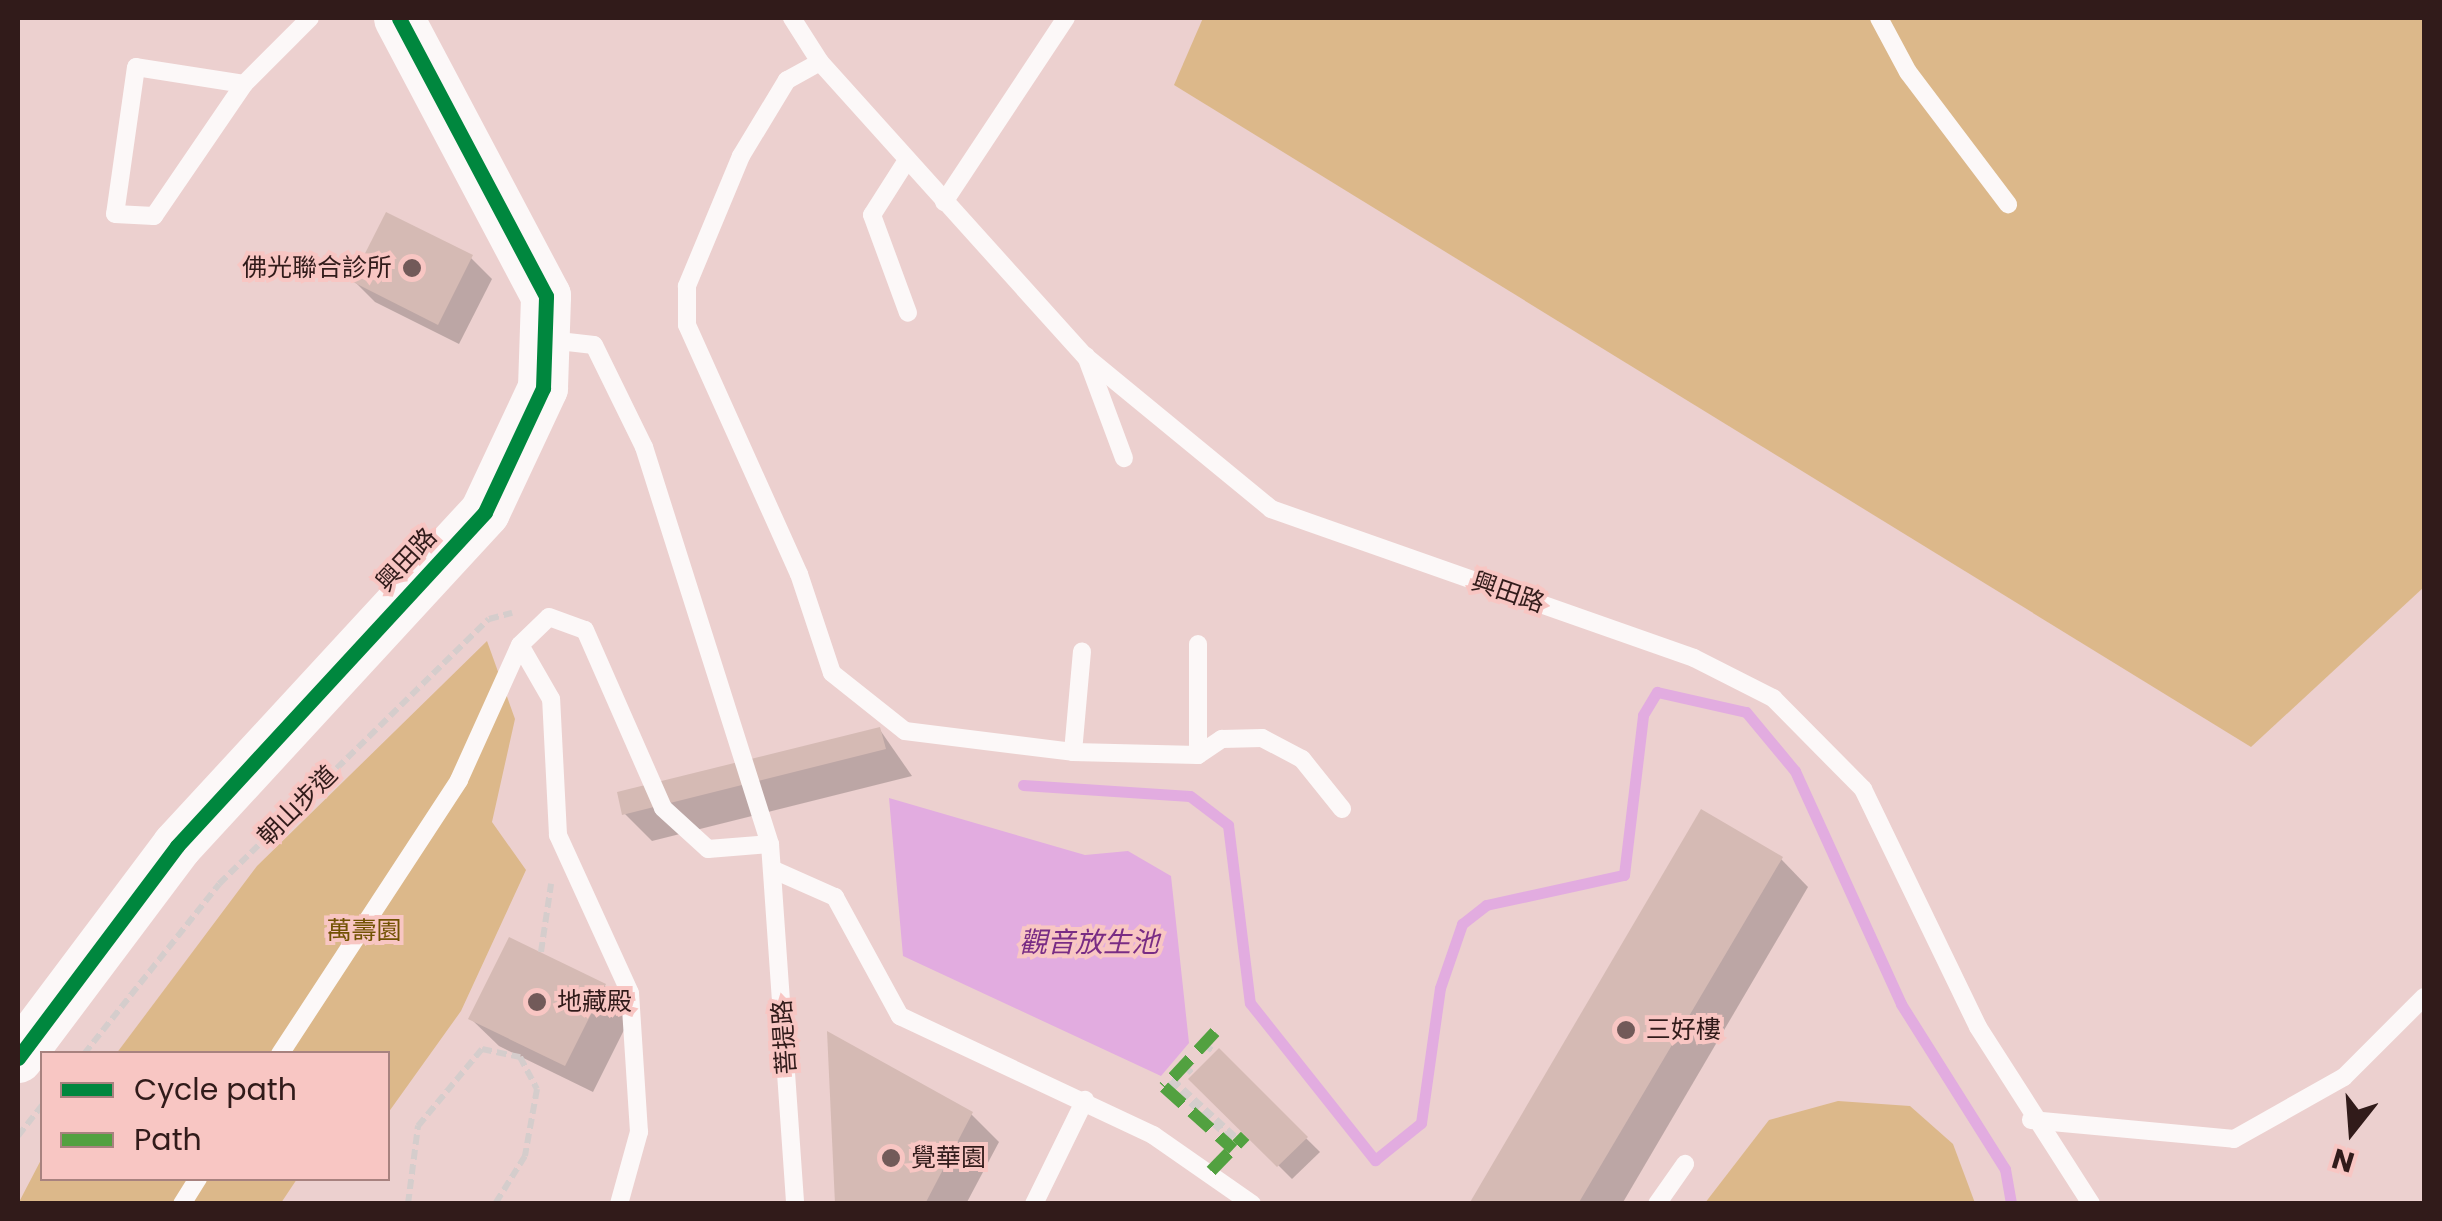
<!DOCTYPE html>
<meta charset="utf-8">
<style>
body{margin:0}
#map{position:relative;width:2442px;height:1221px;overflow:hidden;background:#ecd0cf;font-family:Poppins,"Noto Sans TC",sans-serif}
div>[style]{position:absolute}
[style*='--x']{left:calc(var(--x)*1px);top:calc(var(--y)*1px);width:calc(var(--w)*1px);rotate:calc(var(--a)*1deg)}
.green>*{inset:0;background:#dcb88a}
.water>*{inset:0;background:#e2ace0}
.shadow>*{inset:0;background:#0003}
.stream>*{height:11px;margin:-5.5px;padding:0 5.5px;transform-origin:5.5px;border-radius:5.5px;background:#e2ace0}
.building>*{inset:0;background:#d5bab4}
.path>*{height:6px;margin-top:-3px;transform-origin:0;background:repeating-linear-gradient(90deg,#d5cdcc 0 10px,transparent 0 15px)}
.lane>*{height:18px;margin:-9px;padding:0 9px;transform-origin:9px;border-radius:9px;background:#fcf8f8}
.secondary>*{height:50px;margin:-25px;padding:0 25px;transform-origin:25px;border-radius:25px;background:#fcf8f8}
.quiet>*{height:12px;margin-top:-6px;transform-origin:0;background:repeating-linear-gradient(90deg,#52a140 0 25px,transparent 0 37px)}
.cycleway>*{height:15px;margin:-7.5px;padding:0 7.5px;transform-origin:7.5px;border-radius:7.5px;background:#00873e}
.dots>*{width:28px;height:28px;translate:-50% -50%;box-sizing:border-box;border:5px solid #f8c6c3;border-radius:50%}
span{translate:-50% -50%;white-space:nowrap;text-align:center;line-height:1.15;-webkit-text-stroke:8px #f8c6c3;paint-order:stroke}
.poi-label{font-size:25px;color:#311b1a}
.right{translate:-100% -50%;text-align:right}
.left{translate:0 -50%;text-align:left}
.street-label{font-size:25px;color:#311b1a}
.park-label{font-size:25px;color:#715203}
.water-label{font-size:28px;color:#792c84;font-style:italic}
.frame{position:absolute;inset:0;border:20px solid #311b1a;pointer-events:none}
.legend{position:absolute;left:40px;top:1051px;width:350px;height:130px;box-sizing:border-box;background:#f8c6c3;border:2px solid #a8827f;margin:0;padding:12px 18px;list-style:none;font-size:30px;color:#311b1a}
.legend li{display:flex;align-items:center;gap:20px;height:50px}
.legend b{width:50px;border:2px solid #a8827f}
.north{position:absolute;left:2302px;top:1081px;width:100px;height:100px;-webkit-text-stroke:8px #f8c6c3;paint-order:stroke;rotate:197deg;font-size:28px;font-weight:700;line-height:40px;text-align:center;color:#311b1a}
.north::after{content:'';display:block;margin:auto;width:35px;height:45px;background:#311b1a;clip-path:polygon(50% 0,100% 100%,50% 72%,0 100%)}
</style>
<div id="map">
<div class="green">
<i style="clip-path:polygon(1203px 18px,2424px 18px,2424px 587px,2251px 747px,1174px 85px)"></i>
<i style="clip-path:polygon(487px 641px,515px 719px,492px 822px,526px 870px,461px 1011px,388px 1113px,388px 1054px,116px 1054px,257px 866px)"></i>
<i style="clip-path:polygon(1838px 1101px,1910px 1106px,1953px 1144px,1975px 1203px,1705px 1203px,1769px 1120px)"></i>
<i style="clip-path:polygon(42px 1158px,42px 1178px,297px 1179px,281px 1203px,18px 1204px)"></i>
</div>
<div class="water">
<i style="clip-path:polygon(889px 798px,1085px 855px,1128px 851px,1171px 876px,1189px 1043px,1161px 1076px,903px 956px)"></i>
</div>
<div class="shadow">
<i style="clip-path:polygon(471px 258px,492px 279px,459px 344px,375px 302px,354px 281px)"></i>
<i style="clip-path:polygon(880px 730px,912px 776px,652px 841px,624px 813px)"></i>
<i style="clip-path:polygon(1781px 859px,1808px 887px,1622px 1204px,1472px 1204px)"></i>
<i style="clip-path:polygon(605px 986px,632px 1014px,593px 1092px,499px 1046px,471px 1019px)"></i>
<i style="clip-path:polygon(1219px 1052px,1320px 1152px,1292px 1179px,1192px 1079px)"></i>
<i style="clip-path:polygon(971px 1114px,999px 1142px,966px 1204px,838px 1204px)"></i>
</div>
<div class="stream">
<i style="--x:1023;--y:785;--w:167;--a:3.8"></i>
<i style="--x:1190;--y:796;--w:48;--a:37.3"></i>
<i style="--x:1228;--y:825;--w:179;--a:83"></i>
<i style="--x:1250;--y:1003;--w:201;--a:51.5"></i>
<i style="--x:1375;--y:1160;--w:59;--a:-38.8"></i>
<i style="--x:1421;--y:1123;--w:136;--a:-82"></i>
<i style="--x:1440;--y:988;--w:68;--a:-71"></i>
<i style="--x:1462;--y:924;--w:31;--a:-38"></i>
<i style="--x:1486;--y:905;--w:141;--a:-12.3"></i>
<i style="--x:1624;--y:875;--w:161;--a:-83.2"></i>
<i style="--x:1643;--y:715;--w:27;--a:-59"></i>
<i style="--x:1657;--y:692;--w:91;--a:12.7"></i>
<i style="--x:1746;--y:712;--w:77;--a:50.3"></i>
<i style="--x:1795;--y:771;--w:256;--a:65.5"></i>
<i style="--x:1901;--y:1004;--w:195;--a:57.8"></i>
<i style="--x:2005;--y:1169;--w:36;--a:80"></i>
</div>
<div class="building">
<i style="clip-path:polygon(386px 212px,473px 255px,438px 325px,351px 281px)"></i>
<i style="clip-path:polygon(880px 727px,886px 749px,622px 815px,617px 792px)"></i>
<i style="clip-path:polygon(1701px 809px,1783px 857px,1578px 1204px,1469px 1204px)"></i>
<i style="clip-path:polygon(509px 937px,606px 984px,565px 1066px,468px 1019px)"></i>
<i style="clip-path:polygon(827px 1031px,973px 1112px,925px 1204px,835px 1204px)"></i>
<i style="clip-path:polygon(1219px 1048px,1308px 1137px,1277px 1167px,1188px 1079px)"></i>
</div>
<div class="path">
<i style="--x:541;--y:952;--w:69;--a:-81.6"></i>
<i style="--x:1204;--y:1044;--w:14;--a:39"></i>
<i style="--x:84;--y:1054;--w:217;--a:-51.5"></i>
<i style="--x:219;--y:884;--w:378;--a:-44.5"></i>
<i style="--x:489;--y:619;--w:24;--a:-15"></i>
<i style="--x:1184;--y:1066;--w:12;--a:42"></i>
<i style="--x:1172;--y:1079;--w:92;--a:42.4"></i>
<i style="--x:1168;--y:1083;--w:93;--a:41.9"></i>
<i style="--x:18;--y:1136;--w:39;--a:-52"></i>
<i style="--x:408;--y:1204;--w:79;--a:-82.7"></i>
<i style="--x:418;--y:1126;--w:100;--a:-50.3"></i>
<i style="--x:482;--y:1049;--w:39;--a:12"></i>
<i style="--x:520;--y:1057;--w:36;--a:62"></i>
<i style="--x:537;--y:1089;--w:68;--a:100.2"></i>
<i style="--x:525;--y:1156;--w:57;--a:122"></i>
</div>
<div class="lane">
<i style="--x:792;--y:18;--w:52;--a:57.5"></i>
<i style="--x:820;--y:62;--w:396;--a:48"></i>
<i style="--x:1085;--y:356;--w:241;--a:39.4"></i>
<i style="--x:1271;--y:509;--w:448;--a:19.4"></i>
<i style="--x:1694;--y:658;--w:89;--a:26.9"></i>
<i style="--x:1773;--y:698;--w:128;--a:45.3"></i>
<i style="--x:1863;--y:789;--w:264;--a:64.2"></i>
<i style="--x:1978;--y:1027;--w:210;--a:57.4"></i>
<i style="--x:1879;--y:18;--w:61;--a:61.8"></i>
<i style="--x:1908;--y:72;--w:166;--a:52.9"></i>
<i style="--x:820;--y:62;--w:38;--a:151"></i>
<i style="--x:787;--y:80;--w:89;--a:121.2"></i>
<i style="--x:741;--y:156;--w:141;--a:112.6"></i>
<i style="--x:687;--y:286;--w:39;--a:90"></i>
<i style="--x:687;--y:325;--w:273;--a:65.8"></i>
<i style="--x:799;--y:574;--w:104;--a:71.6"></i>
<i style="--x:832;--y:673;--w:93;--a:38.5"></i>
<i style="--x:905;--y:731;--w:169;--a:7.1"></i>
<i style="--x:1073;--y:752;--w:125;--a:1.4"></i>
<i style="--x:1198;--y:755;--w:29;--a:-34"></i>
<i style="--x:1222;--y:739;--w:40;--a:-1.4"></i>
<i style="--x:1262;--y:738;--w:45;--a:27.7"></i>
<i style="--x:1302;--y:759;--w:64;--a:51.3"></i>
<i style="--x:244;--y:84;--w:109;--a:-171.1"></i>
<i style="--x:136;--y:67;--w:148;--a:98.1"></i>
<i style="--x:115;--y:214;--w:39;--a:3"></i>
<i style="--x:154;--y:216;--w:160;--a:-55.7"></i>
<i style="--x:244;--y:84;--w:93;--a:-45"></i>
<i style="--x:907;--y:160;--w:65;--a:122.5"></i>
<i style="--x:872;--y:215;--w:104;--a:69.8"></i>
<i style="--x:944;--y:202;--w:221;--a:-56.5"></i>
<i style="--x:550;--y:340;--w:44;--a:6.5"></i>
<i style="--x:594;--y:345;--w:114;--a:63.9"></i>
<i style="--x:644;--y:447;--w:417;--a:72.4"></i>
<i style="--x:770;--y:844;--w:361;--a:86"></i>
<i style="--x:1086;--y:356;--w:109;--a:69.6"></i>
<i style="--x:1198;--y:644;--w:111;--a:90"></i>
<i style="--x:1073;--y:752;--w:101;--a:-84.9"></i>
<i style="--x:774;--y:870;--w:67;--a:23.9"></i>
<i style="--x:835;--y:897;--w:136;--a:61.4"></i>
<i style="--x:900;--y:1016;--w:280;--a:25.2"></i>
<i style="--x:1153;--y:1135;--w:121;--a:34.9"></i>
<i style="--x:280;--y:1054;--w:327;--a:-56.8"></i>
<i style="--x:459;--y:780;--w:148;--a:-65.7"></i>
<i style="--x:2031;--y:1120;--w:204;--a:5.3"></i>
<i style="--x:2234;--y:1139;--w:126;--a:-29.4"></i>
<i style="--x:2344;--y:1077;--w:113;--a:-45"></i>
<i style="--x:182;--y:1204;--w:31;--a:-58"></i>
<i style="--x:619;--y:1204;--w:75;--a:-74.5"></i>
<i style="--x:639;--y:1132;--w:139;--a:-93.7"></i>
<i style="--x:630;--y:993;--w:174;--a:-114.5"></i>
<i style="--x:558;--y:835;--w:136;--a:-92.9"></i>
<i style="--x:551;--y:699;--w:62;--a:-119.9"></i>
<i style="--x:520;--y:645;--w:40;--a:-44"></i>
<i style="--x:549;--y:617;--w:38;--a:20"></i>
<i style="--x:585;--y:630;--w:194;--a:66.3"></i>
<i style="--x:663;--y:808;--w:61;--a:42.3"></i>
<i style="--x:708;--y:849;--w:62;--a:-4.6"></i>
<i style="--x:1034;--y:1204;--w:116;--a:-63.9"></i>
<i style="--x:1657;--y:1204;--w:49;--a:-55"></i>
</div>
<div class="secondary">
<i style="--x:18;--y:1058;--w:265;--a:-53.1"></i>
<i style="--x:177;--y:846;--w:454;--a:-47.3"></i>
<i style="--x:485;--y:512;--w:137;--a:-64.9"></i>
<i style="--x:543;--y:388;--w:92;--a:-88.1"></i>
<i style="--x:546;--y:296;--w:314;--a:-117.9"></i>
</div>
<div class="quiet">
<i style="--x:1215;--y:1032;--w:75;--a:132.8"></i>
<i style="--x:1164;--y:1087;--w:93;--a:41.9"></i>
<i style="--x:1211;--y:1171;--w:49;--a:-45.8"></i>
</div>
<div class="cycleway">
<i style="--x:18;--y:1058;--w:265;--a:-53.1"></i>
<i style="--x:177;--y:846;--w:454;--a:-47.3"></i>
<i style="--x:485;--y:512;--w:137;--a:-64.9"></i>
<i style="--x:543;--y:388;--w:92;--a:-88.1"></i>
<i style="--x:546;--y:296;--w:314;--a:-117.9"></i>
</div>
<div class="dots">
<i style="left:412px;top:268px;background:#725a59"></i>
<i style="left:537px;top:1002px;background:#725a59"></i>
<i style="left:1626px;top:1030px;background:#725a59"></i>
<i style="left:891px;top:1158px;background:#725a59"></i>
</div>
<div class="poi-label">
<span class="right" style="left:392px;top:268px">佛光聯合診所</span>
<span class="left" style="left:557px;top:1002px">地藏殿</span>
<span class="left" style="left:1646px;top:1030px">三好樓</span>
<span class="left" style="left:911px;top:1158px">覺華園</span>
</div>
<div class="street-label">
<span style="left:407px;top:560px;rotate:-47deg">興田路</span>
<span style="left:1508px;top:593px;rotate:19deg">興田路</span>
<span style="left:298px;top:806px;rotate:-45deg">朝山步道</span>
<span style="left:785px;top:1037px;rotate:-94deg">菩提路</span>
</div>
<div class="park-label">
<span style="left:364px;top:931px">萬壽園</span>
</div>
<div class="water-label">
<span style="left:1089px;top:943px">觀音放生池</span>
</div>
<div class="frame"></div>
<ul class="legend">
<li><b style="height:12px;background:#00873e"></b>Cycle path</li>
<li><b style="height:12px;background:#52a140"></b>Path</li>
</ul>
<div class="north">N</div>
</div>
